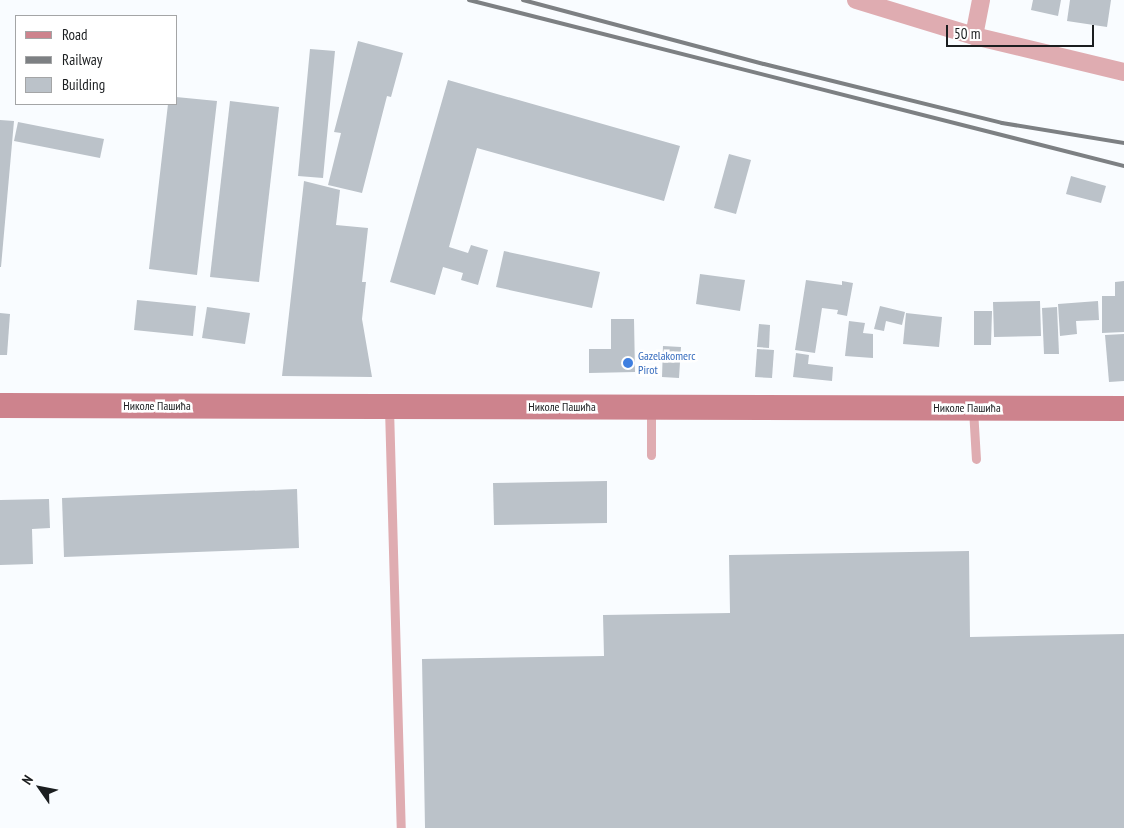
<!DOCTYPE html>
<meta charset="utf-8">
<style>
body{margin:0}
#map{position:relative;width:1124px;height:828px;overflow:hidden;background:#f9fcff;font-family:"PT Sans Narrow",sans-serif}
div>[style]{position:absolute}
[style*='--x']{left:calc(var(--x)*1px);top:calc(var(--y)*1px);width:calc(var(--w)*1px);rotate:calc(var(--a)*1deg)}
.building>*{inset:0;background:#bbc2c9}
.lane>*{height:9px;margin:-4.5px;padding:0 4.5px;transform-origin:4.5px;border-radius:4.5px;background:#dfacb1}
.street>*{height:18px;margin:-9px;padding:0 9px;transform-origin:9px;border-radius:9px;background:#dfacb1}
.secondary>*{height:25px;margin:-12.5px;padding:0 12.5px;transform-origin:12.5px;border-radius:12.5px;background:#cd838d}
.rail>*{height:4px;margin:-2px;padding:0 2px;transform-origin:2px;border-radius:2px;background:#7d8083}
.dots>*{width:14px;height:14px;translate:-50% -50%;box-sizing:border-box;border:2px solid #fff;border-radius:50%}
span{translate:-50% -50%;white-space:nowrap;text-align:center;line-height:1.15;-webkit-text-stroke:5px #fff;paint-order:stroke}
.shop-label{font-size:12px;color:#366cbe}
.left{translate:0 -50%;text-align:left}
.street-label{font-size:12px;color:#1b1e20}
.legend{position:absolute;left:15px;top:15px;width:162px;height:90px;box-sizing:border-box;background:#fff;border:1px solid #a4a5a6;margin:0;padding:6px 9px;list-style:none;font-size:15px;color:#1b1e20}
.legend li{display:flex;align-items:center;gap:10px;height:25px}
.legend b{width:25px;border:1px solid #a4a5a6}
.north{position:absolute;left:15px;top:763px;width:50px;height:50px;-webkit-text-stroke:4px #fff;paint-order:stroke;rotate:303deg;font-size:14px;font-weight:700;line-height:20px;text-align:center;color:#1b1e20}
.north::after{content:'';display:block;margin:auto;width:18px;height:22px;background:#1b1e20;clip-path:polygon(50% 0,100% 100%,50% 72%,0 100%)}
.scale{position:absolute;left:946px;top:25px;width:148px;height:22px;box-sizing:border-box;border:2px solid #1b1e20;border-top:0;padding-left:6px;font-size:15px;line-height:18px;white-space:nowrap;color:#1b1e20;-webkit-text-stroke:4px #fff;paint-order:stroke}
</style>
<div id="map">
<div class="building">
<i style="clip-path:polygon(1033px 0,1061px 0,1058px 16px,1031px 10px)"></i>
<i style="clip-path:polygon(1070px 0,1111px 0,1107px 27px,1067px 21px)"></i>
<i style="clip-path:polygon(358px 41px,403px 53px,391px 97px,387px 96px,362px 193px,328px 185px,341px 133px,334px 132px)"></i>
<i style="clip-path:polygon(310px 49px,335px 51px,323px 178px,298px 176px)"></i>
<i style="clip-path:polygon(448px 80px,680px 146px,664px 201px,477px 148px,449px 247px,468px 253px,471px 245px,488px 250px,478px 285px,461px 280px,463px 273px,443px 267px,435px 295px,390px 282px)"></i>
<i style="clip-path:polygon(176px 97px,217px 101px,197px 275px,149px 269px,168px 104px,176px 104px)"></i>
<i style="clip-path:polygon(230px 101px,279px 107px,259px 282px,210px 277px)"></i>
<i style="clip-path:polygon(0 120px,14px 121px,1px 267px,0 267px)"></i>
<i style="clip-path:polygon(18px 122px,104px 139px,100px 158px,14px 141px)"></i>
<i style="clip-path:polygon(729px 154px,751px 160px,736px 214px,714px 208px)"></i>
<i style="clip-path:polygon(1071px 176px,1106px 186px,1101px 203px,1066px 194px)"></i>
<i style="clip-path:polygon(304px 181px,340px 190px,336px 225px,368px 228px,362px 282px,366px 282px,362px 319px,372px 377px,282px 376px)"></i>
<i style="clip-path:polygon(504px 251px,600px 272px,592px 308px,496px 287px)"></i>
<i style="clip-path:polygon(700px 274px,745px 280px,740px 311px,696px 304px)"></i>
<i style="clip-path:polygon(806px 280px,842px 285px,842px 281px,853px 283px,847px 316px,837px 314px,838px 310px,822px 308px,815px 353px,795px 350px)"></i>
<i style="clip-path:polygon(1124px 281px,1124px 332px,1102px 333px,1102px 296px,1115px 296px,1115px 282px)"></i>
<i style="clip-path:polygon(137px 300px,196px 306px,193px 336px,134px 330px)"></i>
<i style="clip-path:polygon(1040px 301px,1041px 336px,994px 337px,993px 302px)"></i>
<i style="clip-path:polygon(1098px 301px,1099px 320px,1076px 321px,1077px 334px,1060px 336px,1058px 304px)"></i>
<i style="clip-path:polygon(880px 306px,905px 312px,902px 325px,886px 321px,884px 331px,874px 329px)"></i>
<i style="clip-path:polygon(207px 307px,250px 313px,245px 344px,202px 338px)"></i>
<i style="clip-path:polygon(1057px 307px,1059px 354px,1044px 354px,1042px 308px)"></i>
<i style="clip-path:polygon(974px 311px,992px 311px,991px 345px,974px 345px)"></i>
<i style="clip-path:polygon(0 313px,10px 314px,7px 355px,0 355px)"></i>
<i style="clip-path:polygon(906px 313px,942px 317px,939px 347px,903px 344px)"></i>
<i style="clip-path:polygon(611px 319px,634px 319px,635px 372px,589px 373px,589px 349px,611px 349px)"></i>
<i style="clip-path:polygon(849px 321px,865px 323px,863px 333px,873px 334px,873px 358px,845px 356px)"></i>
<i style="clip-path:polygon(759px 324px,770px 325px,769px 348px,757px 347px)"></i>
<i style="clip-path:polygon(1124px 334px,1124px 381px,1109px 382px,1105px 335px)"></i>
<i style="clip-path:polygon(663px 346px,681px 347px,679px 378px,662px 377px)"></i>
<i style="clip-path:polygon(757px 349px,774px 350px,772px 378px,755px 377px)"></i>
<i style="clip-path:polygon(796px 353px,809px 355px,808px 364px,833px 367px,832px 381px,793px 377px)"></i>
<i style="clip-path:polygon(607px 481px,607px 523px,494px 525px,493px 483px)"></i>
<i style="clip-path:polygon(297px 489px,299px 548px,64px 557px,62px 498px)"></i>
<i style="clip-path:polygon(49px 499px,50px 528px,32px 529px,33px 564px,0 565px,0 500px)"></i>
<i style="clip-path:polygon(969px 551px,970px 637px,1124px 634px,1124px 828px,425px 828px,422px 659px,604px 656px,603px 615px,730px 613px,729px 555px)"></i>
</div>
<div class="lane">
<i style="--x:651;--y:407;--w:48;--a:90"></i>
<i style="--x:389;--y:408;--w:420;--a:88.4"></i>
<i style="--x:973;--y:409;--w:50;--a:86.6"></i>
</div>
<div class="street">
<i style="--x:856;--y:0;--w:123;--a:17"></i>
<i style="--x:974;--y:36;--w:154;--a:13.5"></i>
<i style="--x:974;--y:36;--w:37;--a:-79"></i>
</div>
<div class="secondary">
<i style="--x:0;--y:405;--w:1124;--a:0.15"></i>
</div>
<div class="rail">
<i style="--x:469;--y:0;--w:676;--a:14.22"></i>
<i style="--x:523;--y:0;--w:249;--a:14.9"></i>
<i style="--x:764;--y:64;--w:245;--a:13.9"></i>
<i style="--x:1002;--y:123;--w:124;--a:9.3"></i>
</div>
<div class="dots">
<i style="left:628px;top:363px;background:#3f7fe0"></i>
</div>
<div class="shop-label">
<span class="left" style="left:638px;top:363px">Gazelakomerc<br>Pirot</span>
</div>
<div class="street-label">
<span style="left:157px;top:406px">Николе Пашића</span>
<span style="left:562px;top:407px">Николе Пашића</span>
<span style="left:967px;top:408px">Николе Пашића</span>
</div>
<ul class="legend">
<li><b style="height:6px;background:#cd838d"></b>Road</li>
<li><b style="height:6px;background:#7d8083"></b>Railway</li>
<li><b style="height:14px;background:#bbc2c9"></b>Building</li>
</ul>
<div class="north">N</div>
<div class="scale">50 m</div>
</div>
